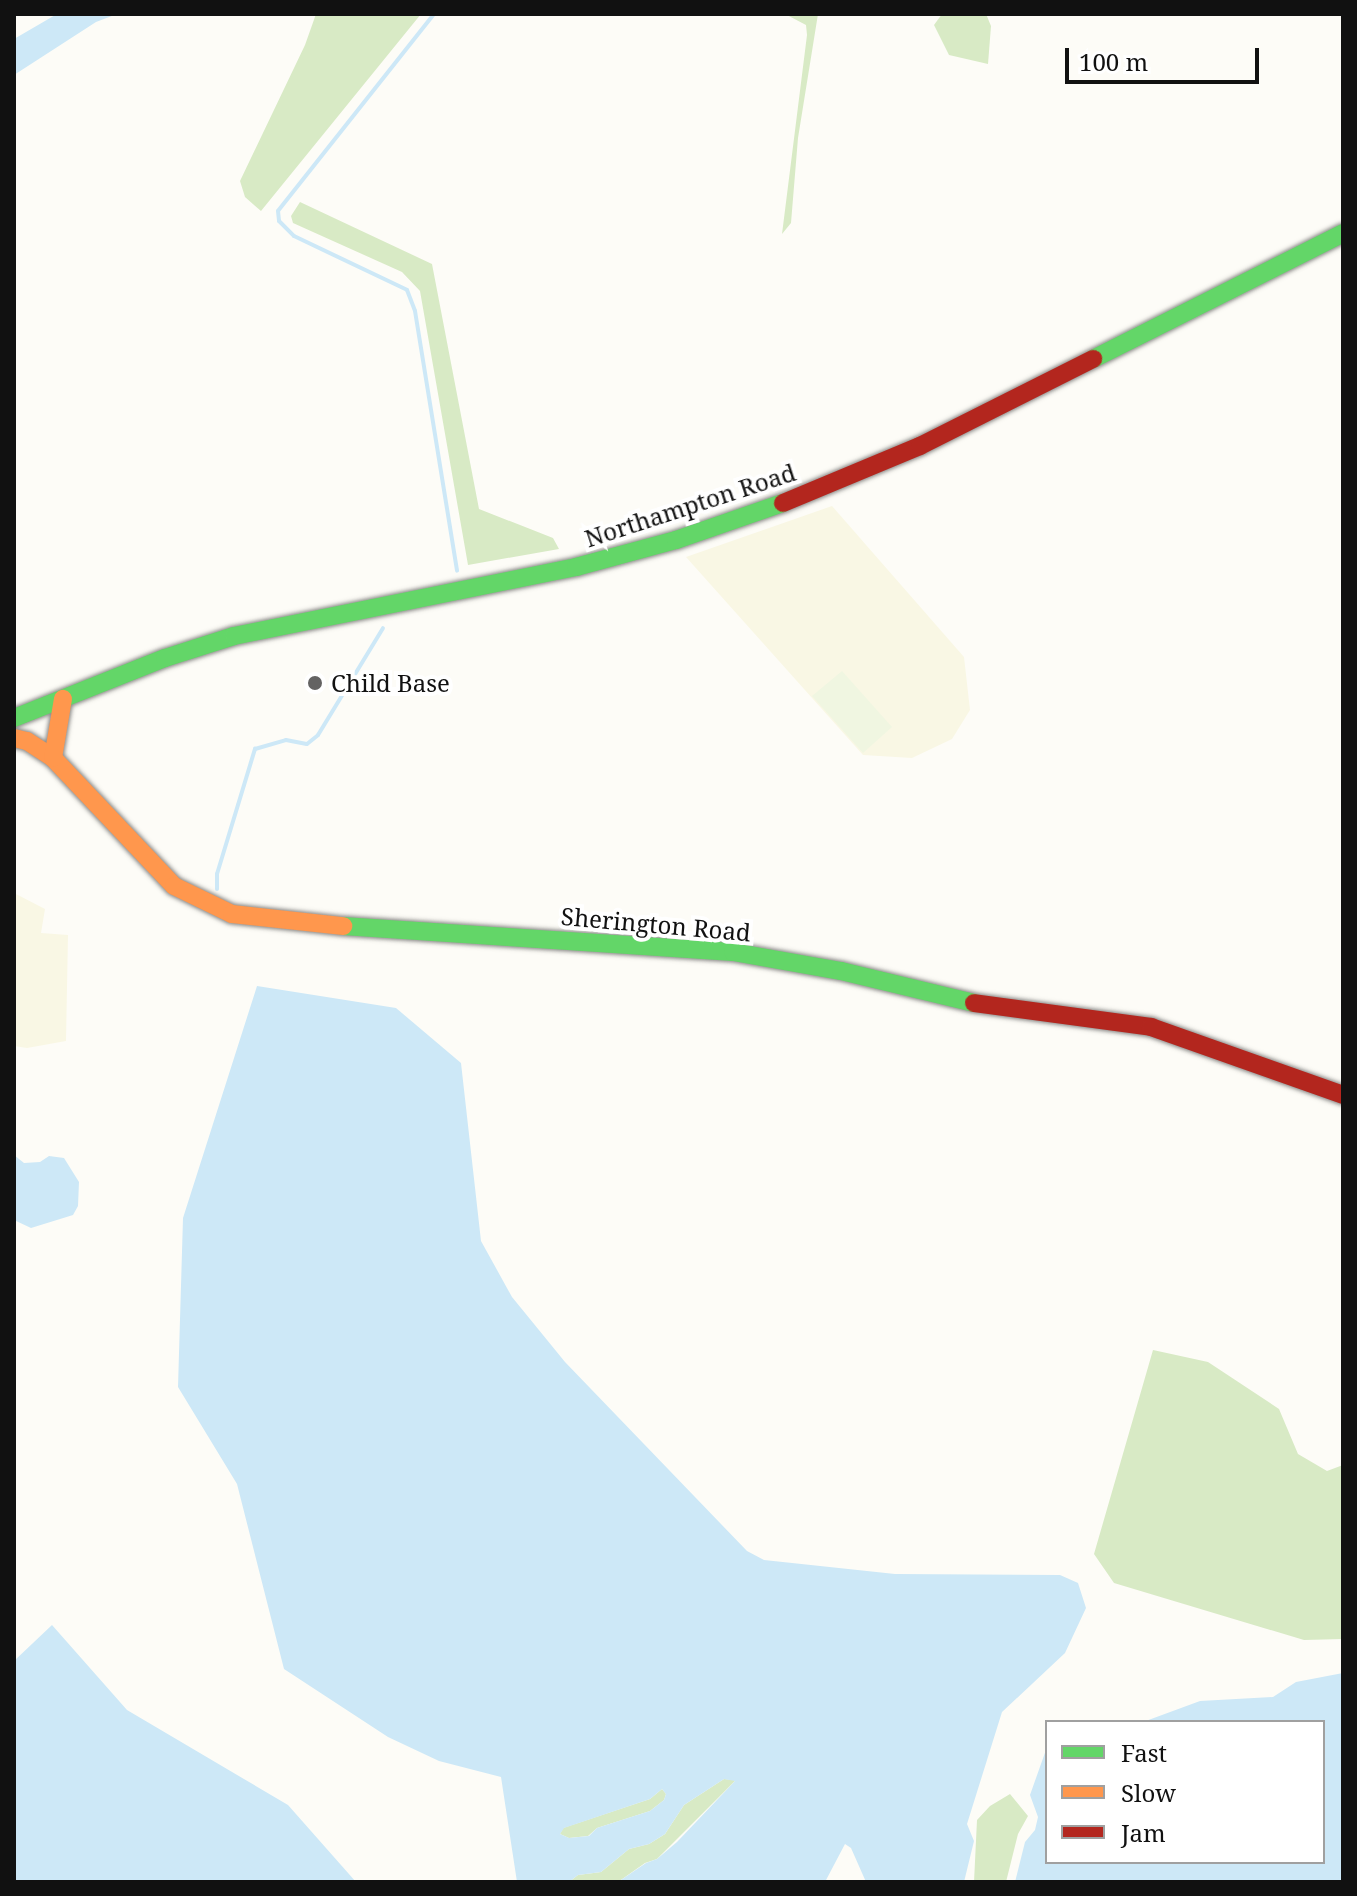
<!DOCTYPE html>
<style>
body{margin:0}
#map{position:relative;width:1357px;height:1896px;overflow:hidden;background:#fdfcf7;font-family:"Noto Serif",serif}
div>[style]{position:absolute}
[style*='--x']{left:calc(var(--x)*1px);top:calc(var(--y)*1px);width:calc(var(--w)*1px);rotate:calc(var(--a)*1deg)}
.farmland>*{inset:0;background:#f9f7e4}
.forest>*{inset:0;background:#d8eac5}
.pitch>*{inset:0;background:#f0f6e1}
.water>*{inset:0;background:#cde8f7}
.stream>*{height:4px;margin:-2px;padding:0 2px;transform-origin:2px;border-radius:2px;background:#cde8f7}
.roads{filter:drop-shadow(0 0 2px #8e8d8b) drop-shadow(0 0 2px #8e8d8b)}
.fast>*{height:18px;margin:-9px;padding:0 9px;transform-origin:9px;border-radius:9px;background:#63d668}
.slow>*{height:18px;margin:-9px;padding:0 9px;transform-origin:9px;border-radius:9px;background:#ff974d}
.jam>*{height:18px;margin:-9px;padding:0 9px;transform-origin:9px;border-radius:9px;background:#b3261e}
.dots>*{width:22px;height:22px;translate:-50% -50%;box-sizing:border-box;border:4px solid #fff;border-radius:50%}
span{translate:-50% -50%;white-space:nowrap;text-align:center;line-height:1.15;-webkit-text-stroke:8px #fff;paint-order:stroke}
.street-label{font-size:24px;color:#111}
.poi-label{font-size:24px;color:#111}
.left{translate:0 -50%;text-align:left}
.frame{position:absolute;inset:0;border:16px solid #111;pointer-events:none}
.legend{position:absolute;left:1045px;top:1720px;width:280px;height:144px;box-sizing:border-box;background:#fff;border:2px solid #a0a0a0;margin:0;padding:10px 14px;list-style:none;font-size:24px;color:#111}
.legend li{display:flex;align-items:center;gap:16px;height:40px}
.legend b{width:40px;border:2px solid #a0a0a0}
.scale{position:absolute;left:1065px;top:48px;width:194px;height:36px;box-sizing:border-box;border:4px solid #111;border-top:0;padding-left:10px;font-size:24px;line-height:28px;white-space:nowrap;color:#111;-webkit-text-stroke:6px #fff;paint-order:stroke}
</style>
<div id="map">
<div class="farmland">
<i style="clip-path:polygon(832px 506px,964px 657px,970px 710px,952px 739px,912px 758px,863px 755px,686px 557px)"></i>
<i style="clip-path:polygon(14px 893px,45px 909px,41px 933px,68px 935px,66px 1041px,27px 1048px,14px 1046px)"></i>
</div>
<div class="forest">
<i style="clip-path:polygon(316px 14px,421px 14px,261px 211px,245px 197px,240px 181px,305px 45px)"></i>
<i style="clip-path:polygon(785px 14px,818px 14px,798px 138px,791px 223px,782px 234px,807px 35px,806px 25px)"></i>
<i style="clip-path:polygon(942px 14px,986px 14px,991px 26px,988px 64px,949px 55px,934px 25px)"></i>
<i style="clip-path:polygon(300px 202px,432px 264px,479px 509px,553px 538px,559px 549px,468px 565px,420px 291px,402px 272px,293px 223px,291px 216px)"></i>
<i style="clip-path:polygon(1153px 1350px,1208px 1362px,1279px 1409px,1298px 1454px,1327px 1471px,1343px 1465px,1343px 1639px,1304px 1640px,1114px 1583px,1094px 1554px)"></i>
<i style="clip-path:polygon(724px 1779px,736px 1780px,657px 1859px,645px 1863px,618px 1882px,569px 1882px,578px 1875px,601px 1872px,629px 1849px,649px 1844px,665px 1834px,684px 1805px)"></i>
<i style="clip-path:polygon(662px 1789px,666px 1794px,664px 1800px,650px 1811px,597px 1828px,588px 1836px,569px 1838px,560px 1834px,563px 1828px,650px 1799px)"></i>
<i style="clip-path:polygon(1010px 1794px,1028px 1816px,1018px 1834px,1006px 1882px,974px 1882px,977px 1820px,990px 1806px)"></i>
</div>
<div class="pitch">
<i style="clip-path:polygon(842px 671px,892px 727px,863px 753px,812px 696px)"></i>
</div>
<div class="water">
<i style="clip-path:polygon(57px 14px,117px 14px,96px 22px,14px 75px,14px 39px)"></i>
<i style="clip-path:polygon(evenodd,257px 986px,396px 1008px,461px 1063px,481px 1241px,512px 1297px,565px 1362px,747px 1551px,764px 1560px,895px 1574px,1060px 1575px,1078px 1583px,1086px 1608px,1065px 1653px,1002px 1712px,967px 1824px,974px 1841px,964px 1882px,866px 1882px,851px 1848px,845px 1844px,825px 1882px,618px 1882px,646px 1863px,657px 1859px,677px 1842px,735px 1781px,724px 1779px,684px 1805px,665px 1834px,649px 1844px,629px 1849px,601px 1872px,578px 1875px,569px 1882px,517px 1882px,501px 1777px,439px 1761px,388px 1737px,284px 1669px,237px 1484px,178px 1387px,183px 1218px,257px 986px,662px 1789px,666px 1794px,664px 1800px,650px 1811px,597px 1828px,589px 1836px,569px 1838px,560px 1834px,564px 1828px,650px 1799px,662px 1789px)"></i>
<i style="clip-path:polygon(14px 1155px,24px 1163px,40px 1162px,49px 1156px,64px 1158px,79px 1182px,78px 1206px,73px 1215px,31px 1228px,14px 1220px)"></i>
<i style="clip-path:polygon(52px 1625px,127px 1710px,288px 1805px,356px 1882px,14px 1882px,14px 1661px)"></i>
<i style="clip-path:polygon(1343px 1673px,1343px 1882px,1015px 1882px,1025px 1842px,1035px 1830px,1038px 1817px,1030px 1795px,1047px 1747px,1047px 1862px,1323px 1862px,1323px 1722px,1143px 1722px,1200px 1701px,1273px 1697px,1296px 1682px)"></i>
</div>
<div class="stream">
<i style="--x:434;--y:14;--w:251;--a:128.4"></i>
<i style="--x:278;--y:211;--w:10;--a:84"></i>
<i style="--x:279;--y:221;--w:21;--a:45"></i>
<i style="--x:294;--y:236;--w:125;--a:25.5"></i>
<i style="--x:407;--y:290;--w:22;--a:69"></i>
<i style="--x:415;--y:311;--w:263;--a:80.8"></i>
<i style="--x:217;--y:889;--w:15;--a:-90"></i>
<i style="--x:217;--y:874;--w:131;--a:-73.1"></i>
<i style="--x:255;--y:749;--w:32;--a:-16"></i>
<i style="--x:286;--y:740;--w:21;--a:11"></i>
<i style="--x:307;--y:744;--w:14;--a:-39"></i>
<i style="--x:318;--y:735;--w:125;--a:-58.7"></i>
</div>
<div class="roads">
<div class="fast">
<i style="--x:1093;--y:359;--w:280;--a:-26.7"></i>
<i style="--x:14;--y:718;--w:162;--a:-21.7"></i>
<i style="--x:165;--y:658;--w:72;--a:-17.7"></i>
<i style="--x:234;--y:636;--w:349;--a:-11.4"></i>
<i style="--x:576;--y:567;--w:104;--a:-15.1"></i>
<i style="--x:676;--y:540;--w:113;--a:-19.1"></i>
<i style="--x:343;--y:926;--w:391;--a:3.8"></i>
<i style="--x:733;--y:952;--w:110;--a:10"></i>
<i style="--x:841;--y:971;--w:137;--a:13.5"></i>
</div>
<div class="slow">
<i style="--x:14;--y:738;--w:13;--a:13"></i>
<i style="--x:27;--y:741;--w:31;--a:33"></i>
<i style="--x:53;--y:758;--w:176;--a:46.6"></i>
<i style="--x:174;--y:886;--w:64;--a:25.8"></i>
<i style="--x:232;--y:914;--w:112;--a:6.2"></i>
<i style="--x:53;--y:758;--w:60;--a:-80.4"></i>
</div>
<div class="jam">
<i style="--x:783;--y:503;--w:148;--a:-22.6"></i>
<i style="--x:920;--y:446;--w:194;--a:-26.7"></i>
<i style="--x:974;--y:1003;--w:179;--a:7.7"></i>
<i style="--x:1151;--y:1027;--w:204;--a:19.5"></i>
</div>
</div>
<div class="dots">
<i style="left:315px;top:683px;background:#646362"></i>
</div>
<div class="street-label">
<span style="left:690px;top:505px;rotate:-18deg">Northampton Road</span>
<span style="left:656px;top:924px;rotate:5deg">Sherington Road</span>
</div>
<div class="poi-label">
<span class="left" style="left:331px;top:683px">Child Base</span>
</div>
<div class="frame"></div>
<ul class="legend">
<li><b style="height:10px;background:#63d668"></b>Fast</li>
<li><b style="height:10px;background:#ff974d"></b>Slow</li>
<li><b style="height:10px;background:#b3261e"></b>Jam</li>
</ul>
<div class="scale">100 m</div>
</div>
